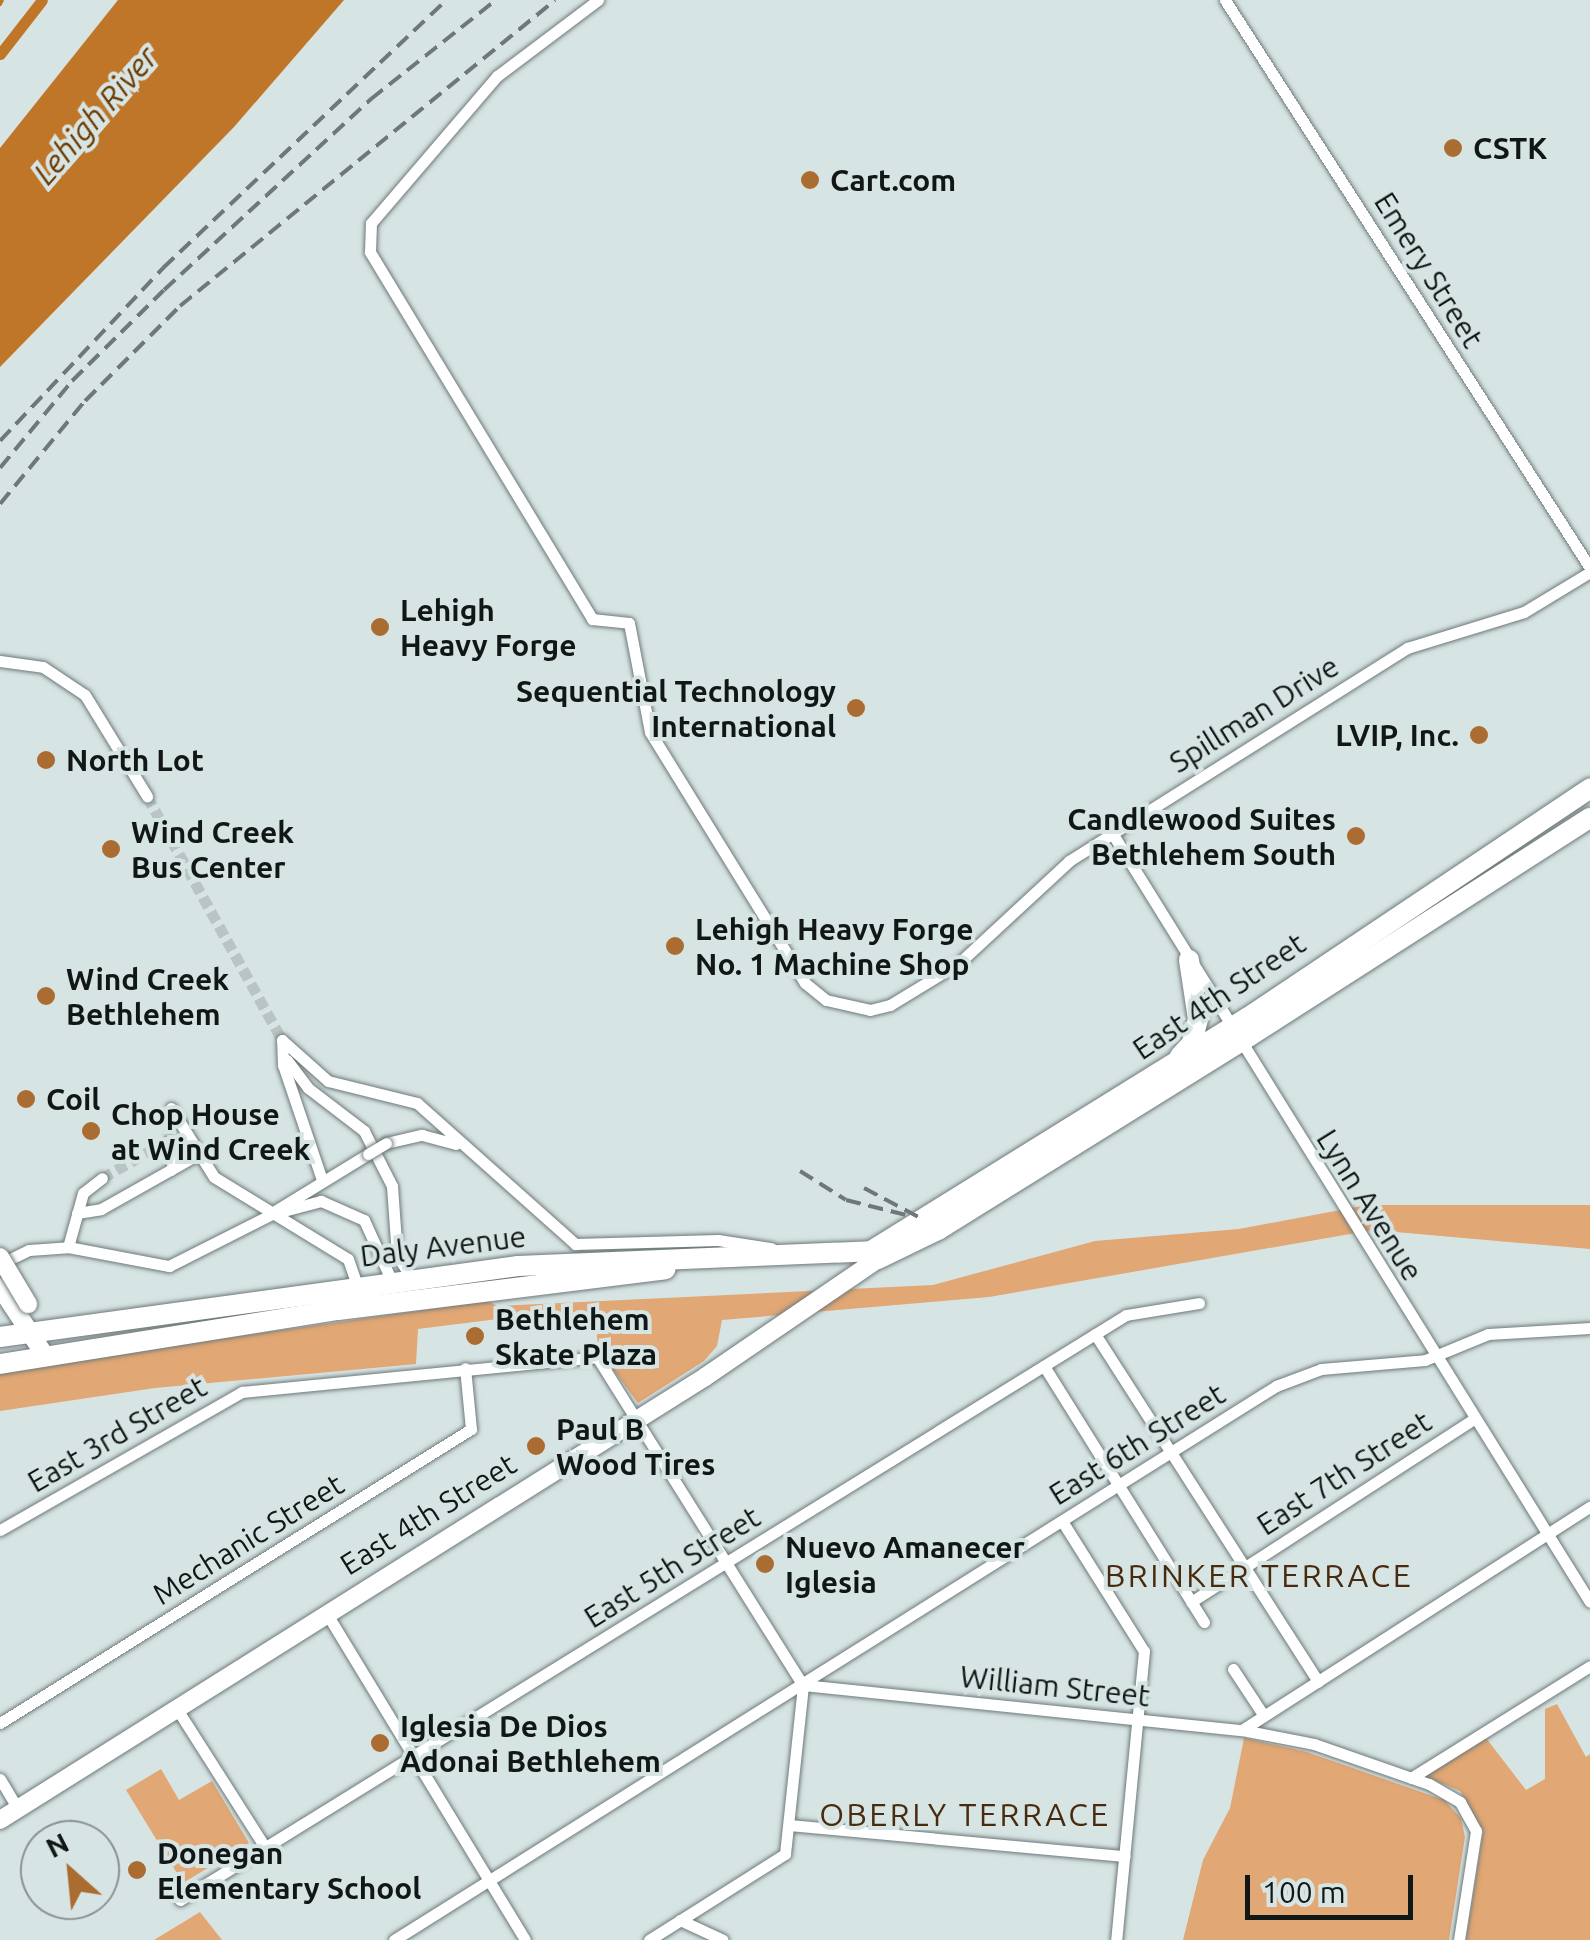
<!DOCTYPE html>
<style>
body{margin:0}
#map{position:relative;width:1590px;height:1940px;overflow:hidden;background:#d7e4e4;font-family:Ubuntu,sans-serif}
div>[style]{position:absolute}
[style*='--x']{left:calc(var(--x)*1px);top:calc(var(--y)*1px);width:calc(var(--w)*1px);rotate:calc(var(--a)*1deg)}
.green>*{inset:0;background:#e1a774}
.water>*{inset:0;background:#c07629}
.stream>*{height:4px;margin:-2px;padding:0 2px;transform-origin:2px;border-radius:2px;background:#c07629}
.canal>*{height:11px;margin:-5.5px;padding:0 5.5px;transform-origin:5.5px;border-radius:5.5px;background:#c07629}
.minor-tunnel>*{height:11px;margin-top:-5.5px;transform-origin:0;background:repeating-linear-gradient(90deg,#b9c5c5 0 11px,transparent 0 16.5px)}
.roads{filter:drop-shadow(0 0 2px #6e797a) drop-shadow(0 0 2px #6e797a)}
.minor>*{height:11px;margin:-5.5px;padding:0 5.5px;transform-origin:5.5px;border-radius:5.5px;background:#fff}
.secondary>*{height:18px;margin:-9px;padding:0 9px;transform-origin:9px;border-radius:9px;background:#fff}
.primary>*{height:18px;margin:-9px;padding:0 9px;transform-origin:9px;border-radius:9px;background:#fff}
.trunk>*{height:20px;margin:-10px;padding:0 10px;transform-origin:10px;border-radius:10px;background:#fff}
.rail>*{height:4px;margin-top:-2px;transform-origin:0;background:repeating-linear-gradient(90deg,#6f7878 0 15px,transparent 0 23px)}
.bridges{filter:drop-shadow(0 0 2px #6e797a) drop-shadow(0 0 2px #6e797a)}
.minor-bridge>*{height:11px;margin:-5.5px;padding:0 5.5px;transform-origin:5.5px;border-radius:5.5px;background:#fff}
.primary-bridge>*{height:18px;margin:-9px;padding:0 9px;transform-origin:9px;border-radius:9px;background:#fff}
.dots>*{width:28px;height:28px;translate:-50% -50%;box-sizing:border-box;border:5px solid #d7e4e4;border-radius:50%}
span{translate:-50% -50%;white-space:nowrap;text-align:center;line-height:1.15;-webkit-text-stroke:8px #d7e4e4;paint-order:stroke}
.poi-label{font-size:30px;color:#111616;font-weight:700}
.left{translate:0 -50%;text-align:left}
.right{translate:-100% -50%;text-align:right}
.street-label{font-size:30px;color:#111616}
.water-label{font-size:32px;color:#6d3b00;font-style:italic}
.neighbourhood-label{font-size:32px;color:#482b0e;letter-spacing:2.5px}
.north{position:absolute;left:20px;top:1820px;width:100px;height:100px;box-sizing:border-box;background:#d7e4e4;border:2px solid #889292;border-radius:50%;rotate:333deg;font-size:28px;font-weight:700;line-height:40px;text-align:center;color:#111616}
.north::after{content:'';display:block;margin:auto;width:35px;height:45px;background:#aa6c31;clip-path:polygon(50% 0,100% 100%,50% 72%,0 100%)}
.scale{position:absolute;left:1245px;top:1875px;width:168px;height:45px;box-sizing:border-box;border:5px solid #111616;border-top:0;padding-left:12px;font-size:30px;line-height:35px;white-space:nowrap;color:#111616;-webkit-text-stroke:8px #d7e4e4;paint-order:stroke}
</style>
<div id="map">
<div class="green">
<i style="clip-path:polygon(1367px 1205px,1590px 1205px,1590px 1249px,1373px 1230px,989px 1297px,722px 1320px,717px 1346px,704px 1361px,638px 1403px,598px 1349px,595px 1313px,555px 1312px,418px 1329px,416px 1364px,155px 1388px,0 1411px,0 1370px,488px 1301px,497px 1306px,933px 1285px,1095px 1241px,1239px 1229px)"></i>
<i style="clip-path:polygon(1557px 1704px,1586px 1757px,1590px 1754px,1590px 1940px,1466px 1940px,1483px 1832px,1460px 1791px,1424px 1776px,1486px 1738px,1526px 1790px,1545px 1779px,1545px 1709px)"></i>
<i style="clip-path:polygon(1244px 1738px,1307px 1752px,1444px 1800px,1461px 1818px,1465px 1837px,1449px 1940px,1183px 1940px,1203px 1860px,1230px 1808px)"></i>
<i style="clip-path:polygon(161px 1769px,179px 1800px,212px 1781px,249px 1843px,183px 1883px,126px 1790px)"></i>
<i style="clip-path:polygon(200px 1912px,222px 1940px,154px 1940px)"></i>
</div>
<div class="water">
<i style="clip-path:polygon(118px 0,344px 0,234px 127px,0 367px,0 148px)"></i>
</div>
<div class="stream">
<i style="--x:0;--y:4;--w:4;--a:-63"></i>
</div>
<div class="canal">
<i style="--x:0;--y:54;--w:68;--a:-52.1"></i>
</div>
<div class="minor-tunnel">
<i style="--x:147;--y:796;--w:279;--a:61"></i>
<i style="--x:102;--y:1178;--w:71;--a:-29.4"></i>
</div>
<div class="roads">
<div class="minor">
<i style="--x:598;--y:0;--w:126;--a:143"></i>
<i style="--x:497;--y:76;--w:194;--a:130.6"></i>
<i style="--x:371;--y:223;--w:29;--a:92"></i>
<i style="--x:370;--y:252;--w:429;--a:58.8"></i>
<i style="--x:592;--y:619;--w:37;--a:6"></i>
<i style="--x:629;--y:623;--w:111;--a:79.1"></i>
<i style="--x:650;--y:732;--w:295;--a:58.3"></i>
<i style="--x:805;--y:983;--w:27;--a:39"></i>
<i style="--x:826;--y:1000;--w:45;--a:12.8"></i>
<i style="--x:870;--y:1010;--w:21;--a:-14"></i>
<i style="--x:890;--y:1005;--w:81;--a:-31.3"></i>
<i style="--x:959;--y:963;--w:150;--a:-42.8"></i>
<i style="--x:1069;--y:861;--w:400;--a:-32.2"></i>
<i style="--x:1407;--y:648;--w:122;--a:-17.1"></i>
<i style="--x:1524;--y:612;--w:77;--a:-31.2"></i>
<i style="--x:1225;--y:0;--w:675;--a:57.27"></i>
<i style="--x:0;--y:661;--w:43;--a:7.9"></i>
<i style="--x:43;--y:667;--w:50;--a:33.7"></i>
<i style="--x:85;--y:695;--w:119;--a:58.5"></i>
<i style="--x:1112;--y:833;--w:905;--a:58.14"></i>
<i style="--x:287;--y:1060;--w:35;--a:53"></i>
<i style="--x:308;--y:1088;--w:71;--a:37.5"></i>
<i style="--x:364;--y:1131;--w:62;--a:63"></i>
<i style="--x:392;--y:1186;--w:69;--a:85.9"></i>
<i style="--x:397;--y:1255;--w:32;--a:58"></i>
<i style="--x:171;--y:1108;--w:81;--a:58.1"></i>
<i style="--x:214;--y:1177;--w:157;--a:31.5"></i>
<i style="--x:348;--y:1259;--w:34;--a:71"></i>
<i style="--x:169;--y:1141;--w:18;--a:68"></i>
<i style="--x:176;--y:1158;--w:13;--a:113"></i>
<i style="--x:386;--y:1143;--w:37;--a:-13"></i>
<i style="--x:422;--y:1135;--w:35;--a:15"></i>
<i style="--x:322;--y:1180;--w:121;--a:-108.7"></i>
<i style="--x:283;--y:1065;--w:25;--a:-92"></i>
<i style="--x:282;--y:1040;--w:62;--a:41.7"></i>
<i style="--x:328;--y:1081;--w:92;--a:13.9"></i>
<i style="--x:417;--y:1103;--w:212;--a:41.7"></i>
<i style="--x:575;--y:1244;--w:143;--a:-1.6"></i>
<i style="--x:718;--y:1240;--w:54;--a:8.6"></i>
<i style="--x:275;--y:1211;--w:109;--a:-31.5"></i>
<i style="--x:77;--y:1213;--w:24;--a:-9"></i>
<i style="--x:101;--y:1209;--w:110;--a:-29.4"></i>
<i style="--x:68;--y:1247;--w:56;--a:-74.5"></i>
<i style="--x:83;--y:1193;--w:24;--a:-38"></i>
<i style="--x:0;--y:1264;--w:32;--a:-26"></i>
<i style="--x:29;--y:1250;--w:39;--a:-4"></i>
<i style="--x:68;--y:1247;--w:103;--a:10.7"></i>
<i style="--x:169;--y:1266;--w:115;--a:-26.8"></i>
<i style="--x:272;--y:1214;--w:51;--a:-14.9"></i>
<i style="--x:321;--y:1201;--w:47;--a:23.8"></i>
<i style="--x:364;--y:1220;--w:70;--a:65.6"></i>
<i style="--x:1095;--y:1334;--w:413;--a:57.3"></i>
<i style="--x:1044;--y:1366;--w:302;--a:58"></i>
<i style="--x:1062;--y:1521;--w:154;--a:57.8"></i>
<i style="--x:1144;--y:1651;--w:290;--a:95.5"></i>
<i style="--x:0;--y:1530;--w:279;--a:-29.7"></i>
<i style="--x:242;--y:1392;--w:357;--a:-5.6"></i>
<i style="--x:597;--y:1357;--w:387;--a:57.9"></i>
<i style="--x:1191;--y:1602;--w:337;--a:-32.9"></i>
<i style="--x:327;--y:1614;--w:381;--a:58.7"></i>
<i style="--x:1233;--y:1669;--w:56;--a:56.6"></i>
<i style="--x:803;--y:1685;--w:441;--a:5.9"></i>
<i style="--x:1242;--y:1730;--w:73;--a:11"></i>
<i style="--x:1314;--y:1744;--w:122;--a:19.2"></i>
<i style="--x:1429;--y:1784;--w:36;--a:30"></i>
<i style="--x:1460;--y:1802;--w:33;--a:61"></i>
<i style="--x:1476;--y:1831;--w:110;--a:98.9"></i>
<i style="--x:177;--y:1709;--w:164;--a:57.5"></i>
<i style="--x:0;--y:1723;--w:555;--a:-31.97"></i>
<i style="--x:471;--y:1429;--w:61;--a:-95.6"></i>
<i style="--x:1242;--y:1730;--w:413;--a:-32.7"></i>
<i style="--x:1411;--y:1778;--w:211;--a:-32"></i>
<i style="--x:0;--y:1779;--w:35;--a:59"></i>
<i style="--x:789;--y:1825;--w:337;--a:5.3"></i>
<i style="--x:180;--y:1900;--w:1112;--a:-31.73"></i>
<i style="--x:1126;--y:1315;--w:74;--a:-9.3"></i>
<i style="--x:680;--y:1920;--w:47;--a:24.9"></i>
<i style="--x:394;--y:1940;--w:1042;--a:-32.13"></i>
<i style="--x:1276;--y:1386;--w:48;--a:-20.7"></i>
<i style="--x:1321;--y:1369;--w:104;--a:-4.9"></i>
<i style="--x:1425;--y:1360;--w:68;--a:-22.4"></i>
<i style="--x:1488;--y:1334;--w:102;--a:-3.4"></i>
<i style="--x:649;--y:1940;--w:161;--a:-32.3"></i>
<i style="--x:785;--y:1854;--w:170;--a:-83.9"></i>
</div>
<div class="secondary">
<i style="--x:0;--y:1820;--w:833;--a:-32.14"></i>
<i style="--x:705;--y:1377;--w:220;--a:-34.3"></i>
</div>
<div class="primary">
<i style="--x:0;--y:1287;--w:84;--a:56.7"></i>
</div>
<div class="trunk">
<i style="--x:1180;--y:1056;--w:18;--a:-47"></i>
<i style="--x:1192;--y:1043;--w:25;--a:-76"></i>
<i style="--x:1198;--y:1019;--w:60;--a:-98.7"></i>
<i style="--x:878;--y:1259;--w:67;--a:-25.8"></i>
<i style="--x:938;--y:1230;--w:354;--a:-31.9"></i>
<i style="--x:1239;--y:1043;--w:417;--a:-32.7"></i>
<i style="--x:0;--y:1337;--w:523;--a:-7.8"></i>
<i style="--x:518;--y:1266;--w:353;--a:-2.4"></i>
<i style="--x:871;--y:1251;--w:442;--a:-31.8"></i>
<i style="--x:1247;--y:1018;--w:413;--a:-33.8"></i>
<i style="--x:0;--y:1364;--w:342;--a:-9.1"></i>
<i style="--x:338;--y:1310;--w:330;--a:-7.1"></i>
</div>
</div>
<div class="rail">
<i style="--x:0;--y:441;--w:238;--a:-46.7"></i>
<i style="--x:163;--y:268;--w:390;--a:-43.4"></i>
<i style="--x:0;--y:468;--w:113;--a:-50.4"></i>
<i style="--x:72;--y:381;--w:129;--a:-44.7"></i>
<i style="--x:164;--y:290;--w:282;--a:-42.7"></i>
<i style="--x:371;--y:99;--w:159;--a:-38.4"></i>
<i style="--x:0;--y:504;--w:134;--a:-50.5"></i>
<i style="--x:85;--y:401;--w:134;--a:-45"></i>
<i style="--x:180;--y:306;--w:484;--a:-39.2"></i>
<i style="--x:800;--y:1171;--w:54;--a:32.2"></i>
<i style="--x:846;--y:1200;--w:62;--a:14"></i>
<i style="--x:864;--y:1188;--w:66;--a:28.1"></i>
</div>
<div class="bridges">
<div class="minor-bridge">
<i style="--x:368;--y:1154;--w:21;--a:-31"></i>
</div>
<div class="primary-bridge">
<i style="--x:0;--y:1257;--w:55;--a:59.2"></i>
</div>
</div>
<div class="dots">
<i style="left:1453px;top:148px;background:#aa6c31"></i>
<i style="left:810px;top:180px;background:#aa6c31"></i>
<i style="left:380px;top:627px;background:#aa6c31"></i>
<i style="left:856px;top:708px;background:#aa6c31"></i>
<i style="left:1479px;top:735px;background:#aa6c31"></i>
<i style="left:46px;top:760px;background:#aa6c31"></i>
<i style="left:1356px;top:836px;background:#aa6c31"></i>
<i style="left:111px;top:849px;background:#aa6c31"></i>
<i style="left:675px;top:946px;background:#aa6c31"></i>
<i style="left:46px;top:996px;background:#aa6c31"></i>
<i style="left:26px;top:1099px;background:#aa6c31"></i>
<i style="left:91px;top:1131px;background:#aa6c31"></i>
<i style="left:475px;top:1336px;background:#aa6c31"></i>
<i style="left:536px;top:1446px;background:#aa6c31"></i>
<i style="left:765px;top:1564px;background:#aa6c31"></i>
<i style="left:380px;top:1743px;background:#aa6c31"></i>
<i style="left:137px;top:1870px;background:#aa6c31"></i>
</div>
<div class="poi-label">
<span class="left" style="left:1473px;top:148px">CSTK</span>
<span class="left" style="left:830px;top:180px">Cart.com</span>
<span class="left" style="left:400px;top:627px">Lehigh<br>Heavy Forge</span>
<span class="right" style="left:836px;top:708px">Sequential Technology<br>International</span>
<span class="right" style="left:1459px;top:735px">LVIP, Inc.</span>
<span class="left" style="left:66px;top:760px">North Lot</span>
<span class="right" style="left:1336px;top:836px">Candlewood Suites<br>Bethlehem South</span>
<span class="left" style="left:131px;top:849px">Wind Creek<br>Bus Center</span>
<span class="left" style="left:695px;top:946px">Lehigh Heavy Forge<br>No. 1 Machine Shop</span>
<span class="left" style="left:66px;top:996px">Wind Creek<br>Bethlehem</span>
<span class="left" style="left:46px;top:1099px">Coil</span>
<span class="left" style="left:111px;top:1131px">Chop House<br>at Wind Creek</span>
<span class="left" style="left:495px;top:1336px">Bethlehem<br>Skate Plaza</span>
<span class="left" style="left:556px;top:1446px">Paul B<br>Wood Tires</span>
<span class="left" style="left:785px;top:1564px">Nuevo Amanecer<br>Iglesia</span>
<span class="left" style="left:400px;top:1743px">Iglesia De Dios<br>Adonai Bethlehem</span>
<span class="left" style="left:157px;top:1870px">Donegan<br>Elementary School</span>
</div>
<div class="street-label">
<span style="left:1429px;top:270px;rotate:58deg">Emery Street</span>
<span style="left:1254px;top:714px;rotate:-32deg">Spillman Drive</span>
<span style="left:1219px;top:996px;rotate:-34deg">East 4th Street</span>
<span style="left:1370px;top:1205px;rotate:58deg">Lynn Avenue</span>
<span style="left:443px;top:1246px;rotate:-7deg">Daly Avenue</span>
<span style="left:117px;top:1434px;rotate:-30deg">East 3rd Street</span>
<span style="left:1137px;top:1444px;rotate:-32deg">East 6th Street</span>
<span style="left:1344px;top:1473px;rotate:-33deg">East 7th Street</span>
<span style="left:428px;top:1514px;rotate:-32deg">East 4th Street</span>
<span style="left:248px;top:1539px;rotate:-32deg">Mechanic Street</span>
<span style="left:672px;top:1567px;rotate:-32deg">East 5th Street</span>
<span style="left:1055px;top:1686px;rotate:6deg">William Street</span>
</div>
<div class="water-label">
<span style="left:95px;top:115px;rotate:-49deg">Lehigh River</span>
</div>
<div class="neighbourhood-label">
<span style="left:1259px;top:1575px">BRINKER TERRACE</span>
<span style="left:965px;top:1814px">OBERLY TERRACE</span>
</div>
<div class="north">N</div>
<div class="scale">100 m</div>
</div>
